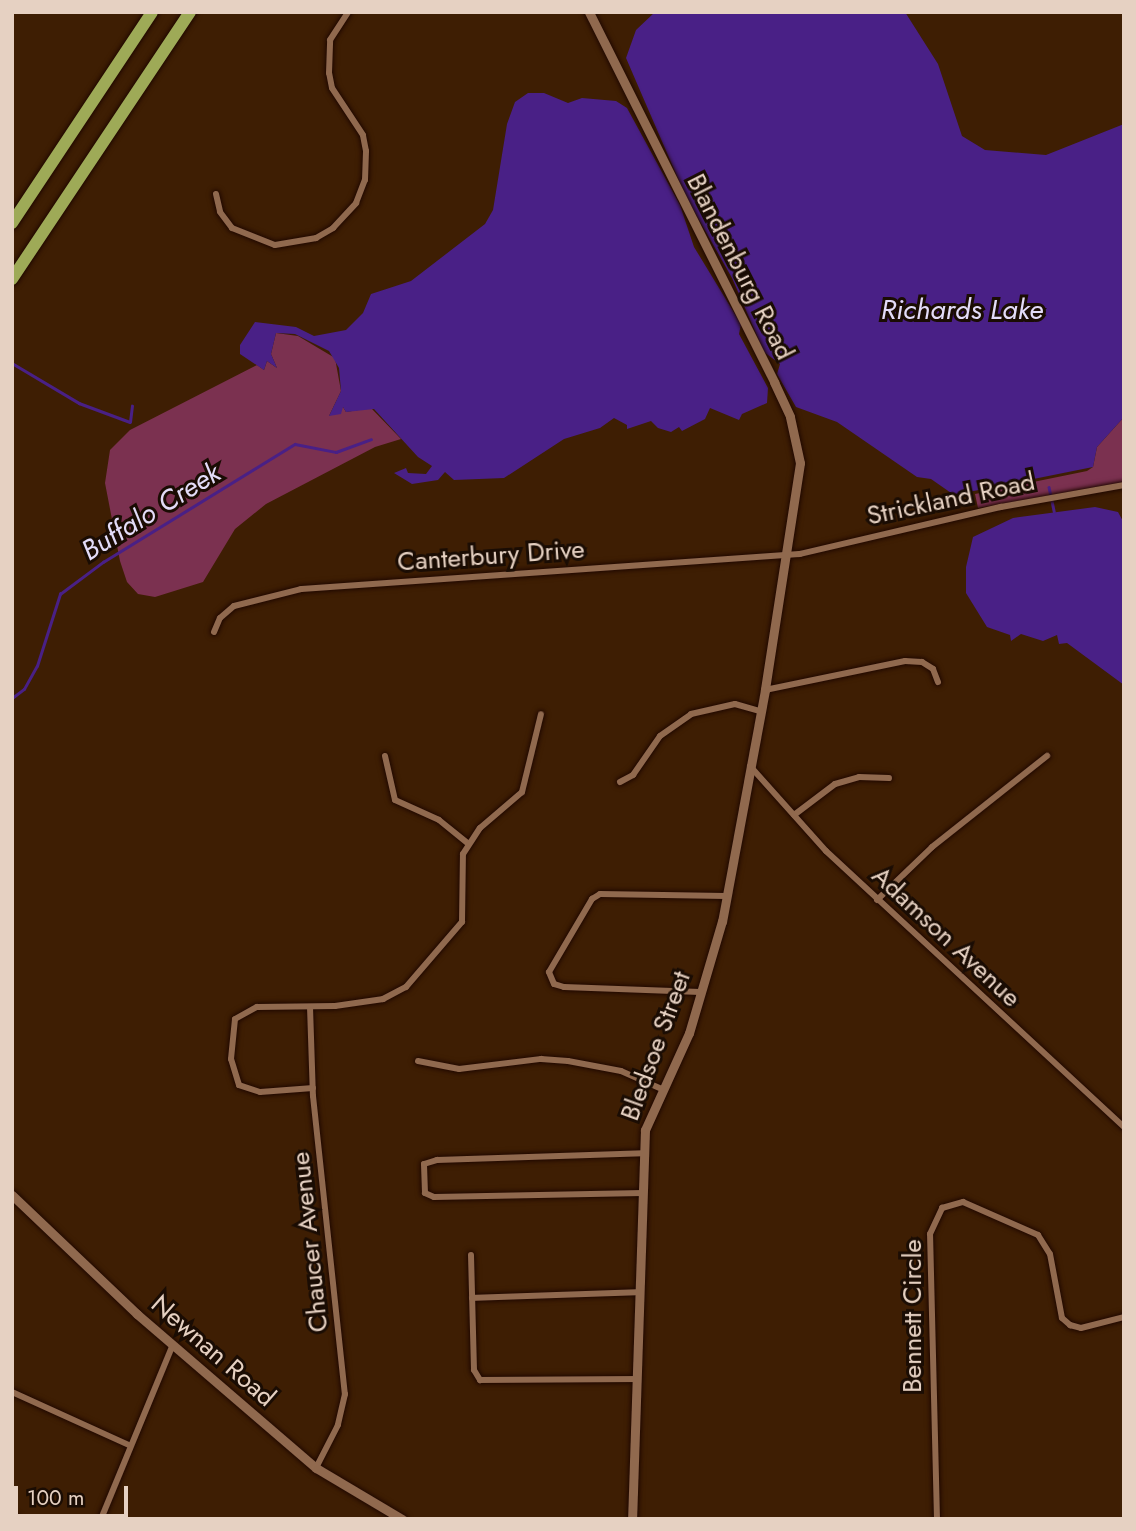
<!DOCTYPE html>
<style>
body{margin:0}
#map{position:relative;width:1136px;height:1531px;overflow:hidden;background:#3e1e03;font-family:Jost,sans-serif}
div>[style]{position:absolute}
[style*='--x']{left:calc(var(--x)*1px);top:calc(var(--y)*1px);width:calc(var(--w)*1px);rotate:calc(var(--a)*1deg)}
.green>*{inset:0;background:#7b3150}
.water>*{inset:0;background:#492086}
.stream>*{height:2.5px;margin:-1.25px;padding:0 1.25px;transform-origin:1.25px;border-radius:1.25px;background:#492086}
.roads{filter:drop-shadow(0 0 2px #200800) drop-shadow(0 0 2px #200800)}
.street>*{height:6px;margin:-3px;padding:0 3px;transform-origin:3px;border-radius:3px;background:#90694e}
.secondary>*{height:9px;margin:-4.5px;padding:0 4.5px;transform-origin:4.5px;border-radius:4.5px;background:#90694e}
.highway>*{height:12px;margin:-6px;padding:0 6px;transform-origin:6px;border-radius:6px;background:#9eaa57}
span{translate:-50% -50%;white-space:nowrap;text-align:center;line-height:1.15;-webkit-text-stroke:6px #1a0c03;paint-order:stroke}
.street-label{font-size:26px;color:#e6d1c2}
.water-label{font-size:28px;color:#e3dcf8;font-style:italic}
.frame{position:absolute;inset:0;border:14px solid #e6d1c2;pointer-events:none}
.scale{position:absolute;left:14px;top:1486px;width:114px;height:32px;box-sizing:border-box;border:4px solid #e6d1c2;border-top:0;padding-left:9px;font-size:21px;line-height:24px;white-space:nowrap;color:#e6d1c2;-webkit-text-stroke:5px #1a0c03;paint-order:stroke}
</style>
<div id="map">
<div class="green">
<i style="clip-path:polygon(276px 333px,298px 336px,335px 358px,341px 391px,329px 416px,343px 407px,346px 412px,371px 408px,401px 439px,375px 447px,266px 504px,235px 529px,203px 582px,155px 597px,138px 594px,127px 582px,120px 561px,105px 483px,110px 450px,130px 430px,257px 365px,264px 370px,267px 361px,277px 368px,271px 354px)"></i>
<i style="clip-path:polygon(1124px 417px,1124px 482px,978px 508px,975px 494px,1087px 471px,1093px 467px,1097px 447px)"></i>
</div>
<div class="water">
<i style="clip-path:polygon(655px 12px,905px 12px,938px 64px,962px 136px,985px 150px,1046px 155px,1124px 124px,1124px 417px,1097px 447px,1093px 467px,954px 495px,931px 479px,917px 477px,837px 422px,796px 407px,777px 374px,780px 364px,764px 352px,732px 278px,686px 197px,626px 58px,636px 30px)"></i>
<i style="clip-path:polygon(528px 93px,544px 93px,568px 103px,582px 98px,616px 101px,627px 108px,680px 205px,694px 247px,741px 324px,739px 334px,768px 388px,767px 403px,742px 414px,739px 420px,710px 408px,705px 419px,682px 431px,679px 427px,671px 432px,658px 428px,651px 421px,627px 429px,627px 425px,614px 418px,600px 428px,564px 439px,504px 478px,454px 480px,445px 472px,438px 480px,412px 484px,394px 473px,406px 468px,408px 473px,426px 474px,432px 466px,418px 457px,374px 409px,346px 412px,343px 407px,341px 414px,329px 416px,341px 391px,339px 368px,329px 351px,295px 334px,276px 333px,271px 354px,277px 368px,267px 361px,264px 370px,240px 354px,240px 345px,255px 322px,296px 327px,314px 336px,346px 330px,363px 313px,371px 294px,411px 281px,485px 224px,493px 210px,507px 124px,515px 102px)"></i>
<i style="clip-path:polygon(1095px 507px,1118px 512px,1124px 523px,1124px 685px,1067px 643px,1059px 644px,1057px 635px,1043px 641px,1021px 634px,1011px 641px,1010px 635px,987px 627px,966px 593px,966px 567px,973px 537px,1013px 518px)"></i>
</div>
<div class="stream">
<i style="--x:12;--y:363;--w:78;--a:30.8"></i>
<i style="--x:79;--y:403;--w:54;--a:20.4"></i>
<i style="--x:130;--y:422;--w:16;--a:-83"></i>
<i style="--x:1049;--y:487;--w:25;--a:78"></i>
<i style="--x:12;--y:698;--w:15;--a:-37"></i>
<i style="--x:24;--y:689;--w:26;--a:-61"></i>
<i style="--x:37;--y:666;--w:76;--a:-72.3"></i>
<i style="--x:60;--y:594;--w:54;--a:-36.7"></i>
<i style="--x:103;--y:562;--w:225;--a:-31.6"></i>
<i style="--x:295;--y:444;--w:42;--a:11"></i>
<i style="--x:336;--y:452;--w:37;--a:-20"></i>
</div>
<div class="roads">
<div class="street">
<i style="--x:216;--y:194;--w:18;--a:77"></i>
<i style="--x:220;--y:212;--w:20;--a:53"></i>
<i style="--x:232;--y:228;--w:46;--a:21.6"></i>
<i style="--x:275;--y:245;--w:42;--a:-9.7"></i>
<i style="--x:316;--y:238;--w:20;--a:-30"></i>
<i style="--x:333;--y:228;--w:34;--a:-47"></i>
<i style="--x:356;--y:203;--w:25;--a:-69"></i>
<i style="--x:365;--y:180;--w:29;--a:-88"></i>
<i style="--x:366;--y:151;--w:16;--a:-101"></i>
<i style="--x:363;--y:135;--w:56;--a:-123.4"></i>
<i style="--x:332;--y:88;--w:15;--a:-101"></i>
<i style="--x:329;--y:73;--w:33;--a:-88"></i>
<i style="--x:330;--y:40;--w:33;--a:-57"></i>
<i style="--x:214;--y:632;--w:15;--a:-67"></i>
<i style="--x:220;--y:618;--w:18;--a:-41"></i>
<i style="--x:234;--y:606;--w:69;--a:-14.2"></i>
<i style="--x:301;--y:589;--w:500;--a:-4.01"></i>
<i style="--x:800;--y:554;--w:206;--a:-13.2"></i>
<i style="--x:1001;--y:507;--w:125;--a:-10.1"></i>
<i style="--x:765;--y:690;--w:143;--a:-11.7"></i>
<i style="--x:905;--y:661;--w:17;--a:3"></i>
<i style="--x:922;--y:662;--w:13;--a:32"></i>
<i style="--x:933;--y:669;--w:14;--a:69"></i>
<i style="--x:385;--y:756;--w:45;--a:77.2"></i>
<i style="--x:395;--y:800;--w:48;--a:24.4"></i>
<i style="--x:439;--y:820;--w:36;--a:39"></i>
<i style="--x:750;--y:766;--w:114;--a:48.2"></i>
<i style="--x:826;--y:851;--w:406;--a:42.8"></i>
<i style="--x:620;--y:782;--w:15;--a:-28"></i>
<i style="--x:633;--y:775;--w:47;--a:-55.3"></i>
<i style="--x:660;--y:736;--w:38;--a:-35"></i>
<i style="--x:691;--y:714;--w:45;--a:-12.8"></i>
<i style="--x:735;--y:704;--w:26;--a:16"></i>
<i style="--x:794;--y:815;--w:51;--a:-37.1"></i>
<i style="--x:835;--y:784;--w:25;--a:-16"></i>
<i style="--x:859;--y:777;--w:30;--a:2"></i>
<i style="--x:877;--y:900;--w:76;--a:-43.9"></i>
<i style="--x:932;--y:847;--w:147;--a:-38.4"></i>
<i style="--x:700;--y:992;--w:136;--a:-177.9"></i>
<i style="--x:564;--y:987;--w:10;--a:-163"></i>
<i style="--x:554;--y:984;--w:13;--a:-113"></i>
<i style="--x:549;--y:972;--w:85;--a:-59.5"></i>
<i style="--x:592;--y:899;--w:9;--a:-32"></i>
<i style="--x:600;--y:894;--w:126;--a:0.9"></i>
<i style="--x:310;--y:1007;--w:89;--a:88.1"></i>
<i style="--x:313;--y:1096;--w:300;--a:83.9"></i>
<i style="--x:345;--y:1394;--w:32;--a:103"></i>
<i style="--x:338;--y:1425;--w:48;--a:117.1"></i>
<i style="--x:418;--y:1061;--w:42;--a:11"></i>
<i style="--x:459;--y:1069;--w:83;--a:-7"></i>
<i style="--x:541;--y:1059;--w:27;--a:4"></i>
<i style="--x:568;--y:1061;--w:54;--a:10.7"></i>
<i style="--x:621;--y:1071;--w:47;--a:23.8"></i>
<i style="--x:313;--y:1088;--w:53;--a:175.7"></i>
<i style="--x:260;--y:1092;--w:22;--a:-162"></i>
<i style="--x:239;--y:1085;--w:27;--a:-107"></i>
<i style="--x:231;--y:1059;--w:40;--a:-84.3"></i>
<i style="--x:235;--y:1019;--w:25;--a:-29"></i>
<i style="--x:257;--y:1007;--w:78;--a:-0.7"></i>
<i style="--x:335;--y:1006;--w:49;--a:-8.3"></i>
<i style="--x:383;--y:999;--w:26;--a:-28"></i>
<i style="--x:406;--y:987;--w:86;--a:-49.3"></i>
<i style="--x:462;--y:922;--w:68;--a:-89.2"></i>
<i style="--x:463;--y:854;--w:31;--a:-57"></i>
<i style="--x:480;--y:828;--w:55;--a:-40.6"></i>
<i style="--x:522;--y:792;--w:80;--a:-76.3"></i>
<i style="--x:643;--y:1193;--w:209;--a:178.9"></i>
<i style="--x:434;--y:1197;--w:10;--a:-156"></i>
<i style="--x:425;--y:1193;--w:29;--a:-92"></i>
<i style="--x:424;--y:1164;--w:14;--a:-17"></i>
<i style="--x:437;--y:1160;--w:206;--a:-1.9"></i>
<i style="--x:471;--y:1255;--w:115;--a:88.5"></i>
<i style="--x:474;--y:1370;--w:12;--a:59"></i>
<i style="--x:480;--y:1380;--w:157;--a:-0.4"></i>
<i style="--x:472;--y:1298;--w:169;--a:-2"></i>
<i style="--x:12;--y:1392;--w:128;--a:24.4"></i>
<i style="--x:101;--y:1519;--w:189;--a:-67.6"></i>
<i style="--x:937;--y:1519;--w:285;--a:-91.4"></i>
<i style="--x:930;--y:1234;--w:29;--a:-65"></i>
<i style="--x:942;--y:1208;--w:22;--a:-16"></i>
<i style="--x:963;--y:1202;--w:82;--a:23.7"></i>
<i style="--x:1038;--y:1235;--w:22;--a:58"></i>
<i style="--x:1050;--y:1254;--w:65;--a:79.4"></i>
<i style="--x:1062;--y:1318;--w:11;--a:41"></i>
<i style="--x:1070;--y:1325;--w:11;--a:15"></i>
<i style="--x:1081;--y:1328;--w:44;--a:-14.3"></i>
</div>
<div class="secondary">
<i style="--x:589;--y:12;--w:414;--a:63.4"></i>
<i style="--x:774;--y:382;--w:38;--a:65"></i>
<i style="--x:790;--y:417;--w:47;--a:77.7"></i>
<i style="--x:800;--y:463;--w:230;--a:98.8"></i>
<i style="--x:765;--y:690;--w:235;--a:100.5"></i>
<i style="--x:722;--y:921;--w:117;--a:106.4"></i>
<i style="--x:689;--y:1033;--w:107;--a:114.4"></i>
<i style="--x:645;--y:1130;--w:389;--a:91.9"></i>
<i style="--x:12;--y:1195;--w:173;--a:43.6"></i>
<i style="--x:137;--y:1314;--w:236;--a:40.7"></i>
<i style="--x:316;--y:1468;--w:100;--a:30.7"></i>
<i style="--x:12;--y:1518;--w:3;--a:18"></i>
</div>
<div class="highway">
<i style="--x:12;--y:223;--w:253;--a:-56.4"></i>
<i style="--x:12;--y:279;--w:321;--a:-56.3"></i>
</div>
</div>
<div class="street-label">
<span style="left:740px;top:267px;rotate:63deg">Blandenburg Road</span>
<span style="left:951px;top:499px;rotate:-12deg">Strickland Road</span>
<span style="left:491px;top:556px;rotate:-4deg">Canterbury Drive</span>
<span style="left:946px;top:937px;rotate:43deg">Adamson Avenue</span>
<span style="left:656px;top:1046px;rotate:-70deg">Bledsoe Street</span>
<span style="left:310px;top:1242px;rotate:-96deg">Chaucer Avenue</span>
<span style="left:913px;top:1316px;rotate:-90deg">Bennett Circle</span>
<span style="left:213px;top:1351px;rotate:41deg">Newnan Road</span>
</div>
<div class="water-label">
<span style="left:962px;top:310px">Richards Lake</span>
<span style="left:151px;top:512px;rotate:-32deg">Buffalo Creek</span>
</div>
<div class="frame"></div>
<div class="scale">100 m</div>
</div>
